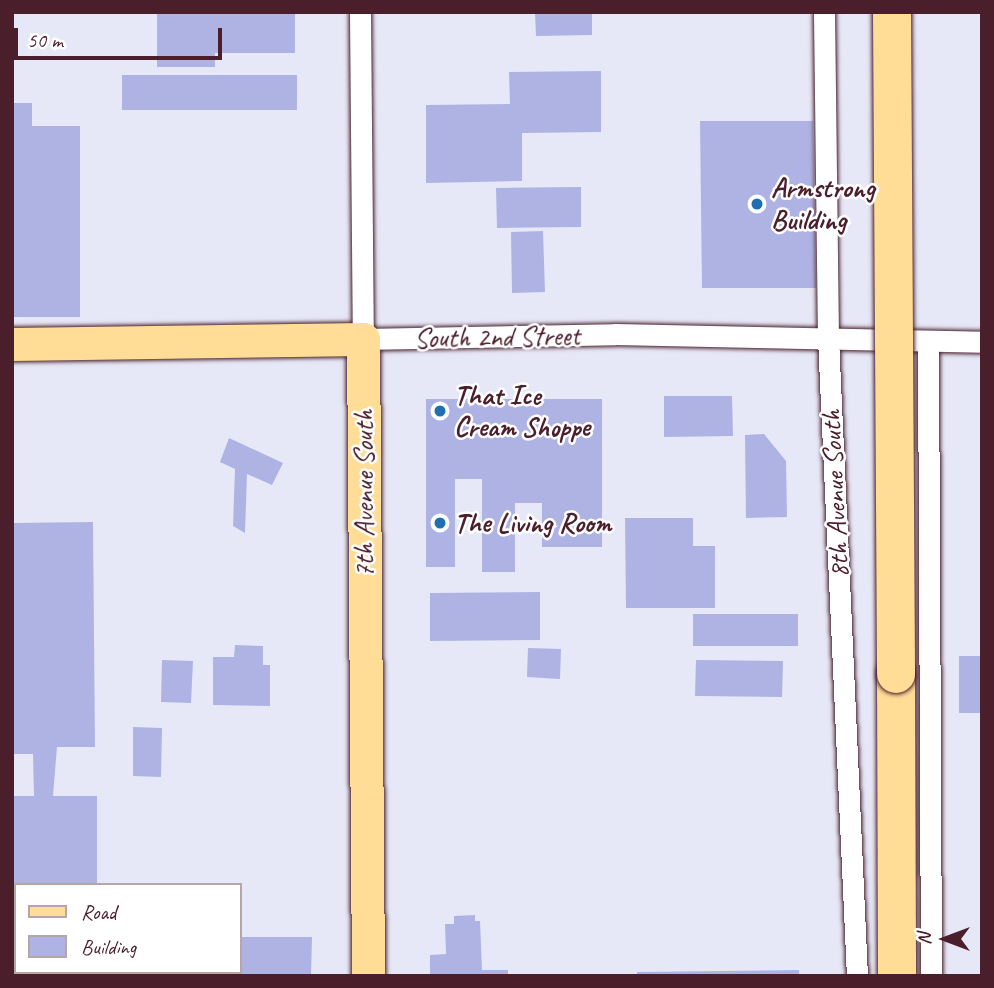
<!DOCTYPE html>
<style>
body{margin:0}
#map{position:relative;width:994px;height:988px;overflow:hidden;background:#e7e8f7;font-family:Caveat,sans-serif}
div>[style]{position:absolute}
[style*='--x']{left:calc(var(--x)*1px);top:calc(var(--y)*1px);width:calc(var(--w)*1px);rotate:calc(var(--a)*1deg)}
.building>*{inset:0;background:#aeb3e4}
.roads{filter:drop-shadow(0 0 2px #4a1f2b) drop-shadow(0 0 2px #4a1f2b)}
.street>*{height:21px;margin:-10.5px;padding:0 10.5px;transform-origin:10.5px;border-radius:10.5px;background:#fff}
.primary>*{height:33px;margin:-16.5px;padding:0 16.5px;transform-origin:16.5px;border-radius:16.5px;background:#ffdd96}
.highway>*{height:38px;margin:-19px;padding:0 19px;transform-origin:19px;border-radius:19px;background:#ffdd96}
.bridges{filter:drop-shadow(0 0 2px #4a1f2b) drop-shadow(0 0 2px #4a1f2b)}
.highway-bridge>*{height:38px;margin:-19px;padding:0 19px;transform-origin:19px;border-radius:19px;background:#ffdd96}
.dots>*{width:19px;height:19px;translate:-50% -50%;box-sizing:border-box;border:4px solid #fff;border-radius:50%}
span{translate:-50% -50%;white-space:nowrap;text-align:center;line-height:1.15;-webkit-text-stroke:5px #fff;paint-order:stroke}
.poi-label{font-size:28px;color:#4a1f2b;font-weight:700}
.left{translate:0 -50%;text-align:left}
.street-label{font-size:28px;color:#4a1f2b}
.frame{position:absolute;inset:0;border:14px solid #4a1f2b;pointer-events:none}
.legend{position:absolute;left:14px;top:883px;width:228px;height:91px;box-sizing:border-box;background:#fff;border:2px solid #b7a5aa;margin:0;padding:9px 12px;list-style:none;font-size:21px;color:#4a1f2b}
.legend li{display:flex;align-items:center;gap:14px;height:35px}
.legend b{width:35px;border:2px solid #b7a5aa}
.north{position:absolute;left:910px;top:904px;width:70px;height:70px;-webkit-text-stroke:5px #fff;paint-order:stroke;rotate:270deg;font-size:19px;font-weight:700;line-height:28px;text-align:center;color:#4a1f2b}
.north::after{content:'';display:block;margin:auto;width:24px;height:32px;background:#4a1f2b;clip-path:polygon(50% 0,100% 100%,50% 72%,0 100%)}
.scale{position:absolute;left:14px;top:28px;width:208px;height:32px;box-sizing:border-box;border:4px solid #4a1f2b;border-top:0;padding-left:9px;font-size:21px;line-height:24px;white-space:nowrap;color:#4a1f2b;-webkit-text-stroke:5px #fff;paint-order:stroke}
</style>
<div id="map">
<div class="building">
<i style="clip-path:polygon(535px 12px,592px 12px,592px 35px,536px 36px)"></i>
<i style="clip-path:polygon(157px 13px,295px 13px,295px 53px,215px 53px,215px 67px,157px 67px)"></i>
<i style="clip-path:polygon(601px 71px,601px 132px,522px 133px,522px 181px,426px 183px,426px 105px,510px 104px,509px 72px)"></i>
<i style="clip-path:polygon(122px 75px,297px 75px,297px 110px,122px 110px)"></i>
<i style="clip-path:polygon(12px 103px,32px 103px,32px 126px,80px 126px,80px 317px,12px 317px)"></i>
<i style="clip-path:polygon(700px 121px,813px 121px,816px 288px,702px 288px)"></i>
<i style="clip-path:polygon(581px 187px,581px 227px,497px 228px,496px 188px)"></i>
<i style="clip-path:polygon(543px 231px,545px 292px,512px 293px,511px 232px)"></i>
<i style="clip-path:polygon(664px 396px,732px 396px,733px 436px,664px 437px)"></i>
<i style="clip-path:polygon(426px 399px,602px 399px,602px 547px,542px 547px,542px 503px,515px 503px,515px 572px,482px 572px,482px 479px,455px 479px,455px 567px,426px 567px)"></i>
<i style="clip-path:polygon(764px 434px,786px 461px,787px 517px,746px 518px,745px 435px)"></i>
<i style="clip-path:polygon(229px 438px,283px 463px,272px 485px,247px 474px,245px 533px,233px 526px,235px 469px,220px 462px)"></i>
<i style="clip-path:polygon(625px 518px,693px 518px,693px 546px,715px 546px,715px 608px,626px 608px)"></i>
<i style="clip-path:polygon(93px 522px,95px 747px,57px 747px,53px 796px,97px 796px,97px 885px,16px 885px,16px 972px,93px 976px,12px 976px,12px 796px,34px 796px,33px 754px,12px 754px,12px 523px)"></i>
<i style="clip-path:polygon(540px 592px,540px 640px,430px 641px,430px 593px)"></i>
<i style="clip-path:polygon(693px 614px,798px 614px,798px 646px,693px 646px)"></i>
<i style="clip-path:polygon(235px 645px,263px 646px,263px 665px,270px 665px,270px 706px,213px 705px,213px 657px,234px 657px)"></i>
<i style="clip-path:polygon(528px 648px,561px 649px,560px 679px,527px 677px)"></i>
<i style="clip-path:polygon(959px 656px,982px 656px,982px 713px,959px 713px)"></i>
<i style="clip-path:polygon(162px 660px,193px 661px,191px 703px,161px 702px)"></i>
<i style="clip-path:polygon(696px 660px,783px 661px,782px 697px,695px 696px)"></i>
<i style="clip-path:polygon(133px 727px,162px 728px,161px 777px,133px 776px)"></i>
<i style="clip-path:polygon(475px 915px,475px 921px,480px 921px,482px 970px,508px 970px,508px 976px,430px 976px,430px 955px,446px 954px,445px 924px,454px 924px,454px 916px)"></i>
<i style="clip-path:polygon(240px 937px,312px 937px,311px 976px,185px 976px,240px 972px)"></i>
<i style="clip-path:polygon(799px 970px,799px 976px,637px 976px,637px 972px)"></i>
</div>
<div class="roads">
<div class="street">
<i style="--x:360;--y:12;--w:327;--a:89.5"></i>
<i style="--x:363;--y:339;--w:252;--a:-1.1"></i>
<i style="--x:615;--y:334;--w:367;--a:1.2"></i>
<i style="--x:824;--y:12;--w:326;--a:89.3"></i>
<i style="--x:828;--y:338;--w:639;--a:87.4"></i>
<i style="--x:928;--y:342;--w:634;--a:89.73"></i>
</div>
<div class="primary">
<i style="--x:12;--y:344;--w:351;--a:-0.8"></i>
<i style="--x:363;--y:339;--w:637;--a:89.55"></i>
</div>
<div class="highway">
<i style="--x:896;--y:674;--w:302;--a:89.8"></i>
</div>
</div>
<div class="bridges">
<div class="highway-bridge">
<i style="--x:892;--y:12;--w:662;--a:89.65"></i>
</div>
</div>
<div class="dots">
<i style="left:757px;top:204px;background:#1f6fb2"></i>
<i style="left:440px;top:411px;background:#1f6fb2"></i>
<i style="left:440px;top:523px;background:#1f6fb2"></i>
</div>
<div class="poi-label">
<span class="left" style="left:771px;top:204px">Armstrong<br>Building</span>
<span class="left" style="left:454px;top:411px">That Ice<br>Cream Shoppe</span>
<span class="left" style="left:454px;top:523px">The Living Room</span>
</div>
<div class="street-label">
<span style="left:497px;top:337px;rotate:-1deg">South 2nd Street</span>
<span style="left:364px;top:494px;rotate:-90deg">7th Avenue South</span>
<span style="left:835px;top:494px;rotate:-93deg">8th Avenue South</span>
</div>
<div class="frame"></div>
<ul class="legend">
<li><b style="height:9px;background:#ffdd96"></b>Road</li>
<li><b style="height:19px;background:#aeb3e4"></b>Building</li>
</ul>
<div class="north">N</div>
<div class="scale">50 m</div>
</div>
